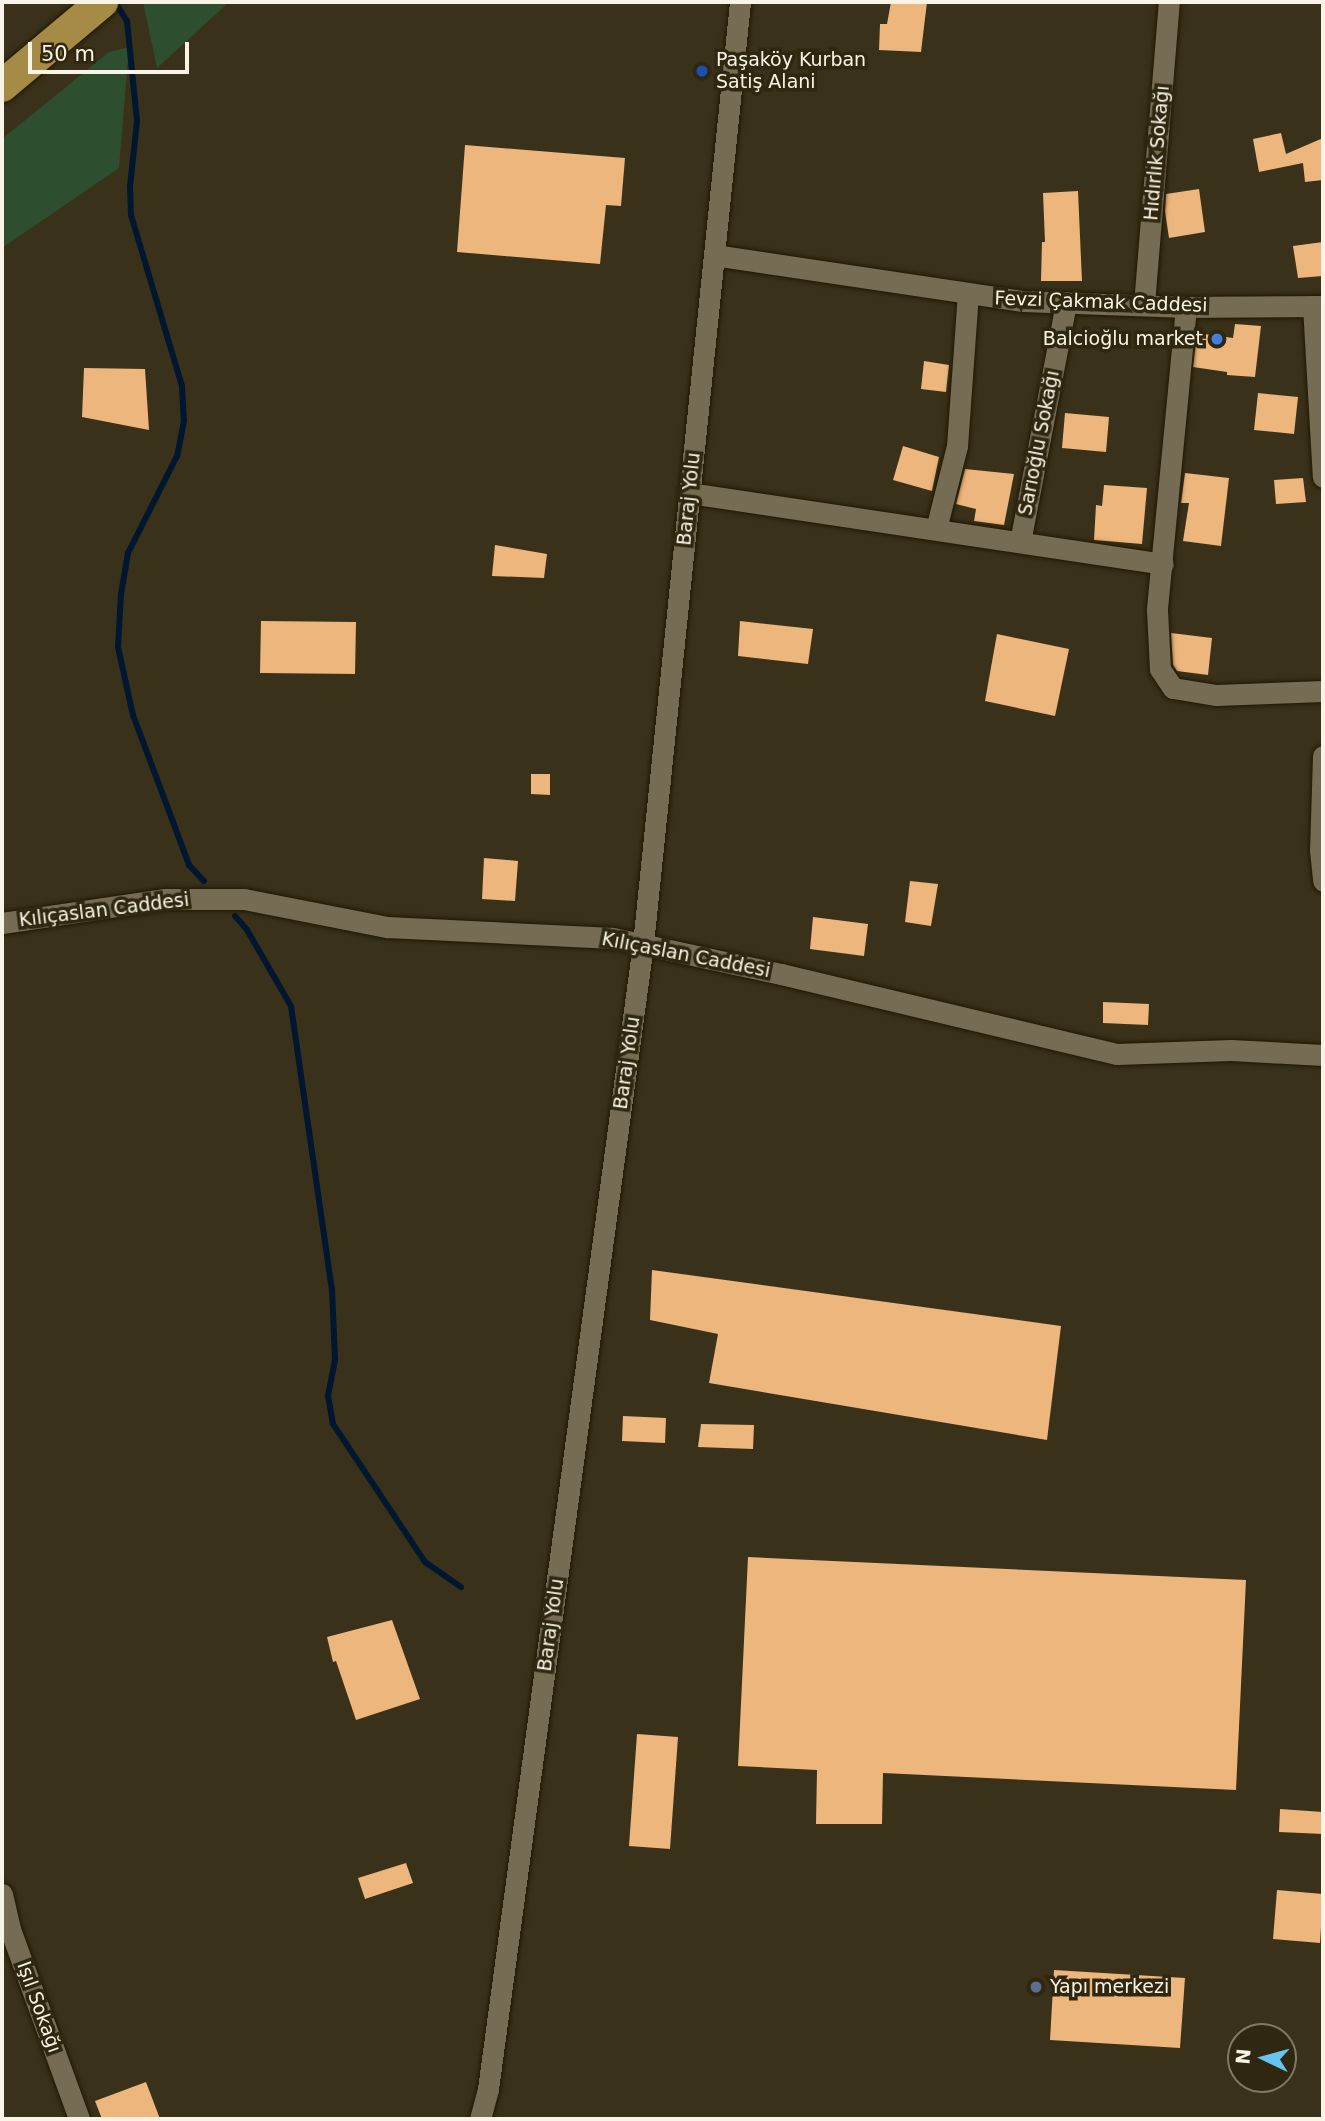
<!DOCTYPE html>
<meta charset="utf-8">
<style>
body{margin:0}
#map{position:relative;width:1325px;height:2121px;overflow:hidden;background:#3a311a;font-family:"DejaVu Sans",sans-serif}
div>[style]{position:absolute}
[style*='--x']{left:calc(var(--x)*1px);top:calc(var(--y)*1px);width:calc(var(--w)*1px);rotate:calc(var(--a)*1deg)}
.green>*{inset:0;background:#2d4e2f}
.stream>*{height:6px;margin:-3px;padding:0 3px;transform-origin:3px;border-radius:3px;background:#00172f}
.building>*{inset:0;background:#ecb67d}
.roads{filter:drop-shadow(0 0 2px #211803) drop-shadow(0 0 2px #211803)}
.minor>*{height:21px;margin:-10.5px;padding:0 10.5px;transform-origin:10.5px;border-radius:10.5px;background:#766b53}
.highway>*{height:32px;margin:-16px;padding:0 16px;transform-origin:16px;border-radius:16px;background:#a68b46}
.dots>*{width:19px;height:19px;translate:-50% -50%;box-sizing:border-box;border:4px solid #302710;border-radius:50%}
span{translate:-50% -50%;white-space:nowrap;text-align:center;line-height:1.15;-webkit-text-stroke:7px #302710;paint-order:stroke}
.poi-label{font-size:19px;color:#faf4e6}
.left{translate:0 -50%;text-align:left}
.right{translate:-100% -50%;text-align:right}
.street-label{font-size:19px;color:#faf4e6}
.frame{position:absolute;inset:0;border:4px solid #faf4e6;pointer-events:none}
.north{position:absolute;left:1227px;top:2023px;width:70px;height:70px;box-sizing:border-box;background:#302710;border:2px solid #817966;border-radius:50%;rotate:275deg;font-size:19px;font-weight:700;line-height:28px;text-align:center;color:#faf4e6}
.north::after{content:'';display:block;margin:auto;width:24px;height:32px;background:#67c4ef;clip-path:polygon(50% 0,100% 100%,50% 72%,0 100%)}
.scale{position:absolute;left:28px;top:42px;width:161px;height:32px;box-sizing:border-box;border:4px solid #faf4e6;border-top:0;padding-left:9px;font-size:21px;line-height:24px;white-space:nowrap;color:#faf4e6;-webkit-text-stroke:5px #302710;paint-order:stroke}
</style>
<div id="map">
<div class="green">
<i style="clip-path:polygon(143px 2px,229px 2px,157px 68px)"></i>
<i style="clip-path:polygon(129px 47px,119px 168px,2px 248px,2px 139px,109px 52px)"></i>
</div>
<div class="stream">
<i style="--x:115;--y:2;--w:22;--a:58"></i>
<i style="--x:127;--y:21;--w:100;--a:84.3"></i>
<i style="--x:137;--y:121;--w:65;--a:96.1"></i>
<i style="--x:130;--y:186;--w:29;--a:88"></i>
<i style="--x:131;--y:215;--w:178;--a:73.4"></i>
<i style="--x:182;--y:386;--w:35;--a:87"></i>
<i style="--x:184;--y:421;--w:36;--a:101"></i>
<i style="--x:177;--y:456;--w:109;--a:116.8"></i>
<i style="--x:128;--y:553;--w:42;--a:99.7"></i>
<i style="--x:121;--y:594;--w:53;--a:93.2"></i>
<i style="--x:118;--y:647;--w:70;--a:77.6"></i>
<i style="--x:133;--y:715;--w:160;--a:69.5"></i>
<i style="--x:189;--y:865;--w:22;--a:47"></i>
<i style="--x:235;--y:916;--w:18;--a:49"></i>
<i style="--x:247;--y:930;--w:88;--a:59.9"></i>
<i style="--x:291;--y:1006;--w:286;--a:81.8"></i>
<i style="--x:332;--y:1289;--w:71;--a:87.6"></i>
<i style="--x:335;--y:1360;--w:37;--a:101"></i>
<i style="--x:328;--y:1396;--w:28;--a:80"></i>
<i style="--x:333;--y:1424;--w:166;--a:56.3"></i>
<i style="--x:425;--y:1562;--w:44;--a:34.8"></i>
</div>
<div class="building">
<i style="clip-path:polygon(891px 2px,927px 2px,921px 52px,879px 50px,880px 24px,887px 24px)"></i>
<i style="clip-path:polygon(1281px 133px,1286px 154px,1323px 138px,1323px 180px,1305px 182px,1303px 163px,1259px 172px,1253px 139px)"></i>
<i style="clip-path:polygon(465px 145px,625px 158px,621px 206px,606px 205px,600px 264px,457px 252px)"></i>
<i style="clip-path:polygon(1199px 189px,1205px 232px,1169px 238px,1165px 211px,1166px 194px)"></i>
<i style="clip-path:polygon(1078px 191px,1082px 281px,1041px 281px,1042px 242px,1045px 242px,1043px 193px)"></i>
<i style="clip-path:polygon(1323px 242px,1323px 276px,1298px 278px,1293px 246px)"></i>
<i style="clip-path:polygon(1235px 324px,1261px 326px,1255px 377px,1227px 375px,1227px 372px,1193px 367px,1197px 333px,1233px 338px)"></i>
<i style="clip-path:polygon(924px 361px,949px 365px,946px 392px,921px 389px)"></i>
<i style="clip-path:polygon(84px 368px,145px 369px,149px 430px,82px 417px)"></i>
<i style="clip-path:polygon(1258px 393px,1298px 397px,1294px 434px,1254px 430px)"></i>
<i style="clip-path:polygon(1065px 413px,1109px 417px,1106px 452px,1062px 448px)"></i>
<i style="clip-path:polygon(903px 446px,939px 457px,932px 491px,893px 480px)"></i>
<i style="clip-path:polygon(965px 469px,1014px 474px,1004px 525px,974px 521px,976px 509px,956px 504px)"></i>
<i style="clip-path:polygon(1185px 473px,1229px 478px,1221px 546px,1183px 541px,1189px 503px,1181px 503px)"></i>
<i style="clip-path:polygon(1303px 478px,1306px 502px,1276px 504px,1274px 480px)"></i>
<i style="clip-path:polygon(1104px 485px,1147px 488px,1142px 544px,1094px 540px,1096px 505px,1102px 506px)"></i>
<i style="clip-path:polygon(495px 545px,547px 554px,544px 578px,492px 576px)"></i>
<i style="clip-path:polygon(261px 621px,356px 622px,355px 674px,260px 673px)"></i>
<i style="clip-path:polygon(740px 621px,813px 629px,808px 664px,738px 656px)"></i>
<i style="clip-path:polygon(1171px 633px,1212px 638px,1208px 675px,1177px 671px,1173px 665px)"></i>
<i style="clip-path:polygon(997px 634px,1069px 649px,1055px 716px,985px 701px)"></i>
<i style="clip-path:polygon(531px 774px,550px 774px,550px 795px,531px 794px)"></i>
<i style="clip-path:polygon(484px 858px,518px 861px,515px 901px,482px 899px)"></i>
<i style="clip-path:polygon(910px 881px,938px 884px,931px 926px,905px 922px)"></i>
<i style="clip-path:polygon(813px 917px,868px 924px,864px 956px,810px 949px)"></i>
<i style="clip-path:polygon(1103px 1002px,1149px 1004px,1148px 1025px,1103px 1023px)"></i>
<i style="clip-path:polygon(652px 1270px,1061px 1326px,1047px 1440px,709px 1383px,718px 1334px,650px 1320px)"></i>
<i style="clip-path:polygon(623px 1416px,666px 1418px,665px 1443px,622px 1441px)"></i>
<i style="clip-path:polygon(701px 1424px,754px 1425px,753px 1449px,698px 1447px)"></i>
<i style="clip-path:polygon(748px 1557px,1246px 1580px,1236px 1790px,883px 1773px,882px 1824px,816px 1824px,817px 1770px,738px 1766px)"></i>
<i style="clip-path:polygon(392px 1620px,420px 1699px,356px 1720px,336px 1661px,333px 1662px,327px 1637px)"></i>
<i style="clip-path:polygon(637px 1734px,678px 1737px,670px 1849px,629px 1846px)"></i>
<i style="clip-path:polygon(1280px 1809px,1323px 1812px,1323px 1834px,1279px 1832px)"></i>
<i style="clip-path:polygon(406px 1863px,413px 1883px,365px 1899px,358px 1878px)"></i>
<i style="clip-path:polygon(1277px 1890px,1323px 1894px,1320px 1943px,1273px 1939px)"></i>
<i style="clip-path:polygon(1054px 1970px,1185px 1978px,1180px 2048px,1050px 2040px)"></i>
<i style="clip-path:polygon(146px 2082px,160px 2119px,102px 2119px,95px 2101px)"></i>
</div>
<div class="roads">
<div class="minor">
<i style="--x:714;--y:255;--w:311;--a:8.5"></i>
<i style="--x:1022;--y:301;--w:164;--a:2.1"></i>
<i style="--x:1186;--y:307;--w:137;--a:-0.4"></i>
<i style="--x:1144;--y:304;--w:303;--a:-85.3"></i>
<i style="--x:1313;--y:306;--w:171;--a:86.7"></i>
<i style="--x:1186;--y:307;--w:304;--a:95.5"></i>
<i style="--x:1157;--y:610;--w:59;--a:87.1"></i>
<i style="--x:1160;--y:669;--w:23;--a:56"></i>
<i style="--x:1173;--y:688;--w:44;--a:9.2"></i>
<i style="--x:1216;--y:695;--w:107;--a:-2.1"></i>
<i style="--x:689;--y:493;--w:479;--a:8.5"></i>
<i style="--x:936;--y:529;--w:86;--a:-75.8"></i>
<i style="--x:957;--y:446;--w:152;--a:-85.9"></i>
<i style="--x:1020;--y:542;--w:244;--a:-79.1"></i>
<i style="--x:1323;--y:756;--w:94;--a:91.8"></i>
<i style="--x:1320;--y:850;--w:31;--a:84"></i>
<i style="--x:2;--y:923;--w:165;--a:-8.4"></i>
<i style="--x:165;--y:899;--w:79;--a:0"></i>
<i style="--x:244;--y:899;--w:146;--a:11.1"></i>
<i style="--x:387;--y:927;--w:226;--a:2.8"></i>
<i style="--x:613;--y:938;--w:172;--a:12.1"></i>
<i style="--x:781;--y:974;--w:345;--a:13.4"></i>
<i style="--x:1117;--y:1054;--w:114;--a:-2"></i>
<i style="--x:1231;--y:1050;--w:92;--a:3.1"></i>
<i style="--x:2;--y:1894;--w:36;--a:77"></i>
<i style="--x:10;--y:1929;--w:202;--a:70"></i>
<i style="--x:480;--y:2119;--w:31;--a:-75"></i>
<i style="--x:488;--y:2089;--w:1155;--a:-82.29"></i>
<i style="--x:643;--y:944;--w:947;--a:-84.12"></i>
</div>
<div class="highway">
<i style="--x:2;--y:86;--w:131;--a:-40"></i>
</div>
</div>
<div class="dots">
<i style="left:702px;top:71px;background:#1a4fb4"></i>
<i style="left:1217px;top:339px;background:#3f7fe0"></i>
<i style="left:1036px;top:1987px;background:#5c6f8a"></i>
</div>
<div class="poi-label">
<span class="left" style="left:716px;top:71px">Paşaköy Kurban<br>Satiş Alani</span>
<span class="right" style="left:1203px;top:339px">Balcioğlu market</span>
<span class="left" style="left:1050px;top:1987px">Yapı merkezi</span>
</div>
<div class="street-label">
<span style="left:1157px;top:153px;rotate:-85deg">Hıdırlık Sokağı</span>
<span style="left:1101px;top:302px;rotate:2deg">Fevzi Çakmak Caddesi</span>
<span style="left:1039px;top:443px;rotate:-79deg">Sarıoğlu Sokağı</span>
<span style="left:689px;top:499px;rotate:-84deg">Baraj Yolu</span>
<span style="left:104px;top:910px;rotate:-7deg">Kılıçaslan Caddesi</span>
<span style="left:686px;top:955px;rotate:11deg">Kılıçaslan Caddesi</span>
<span style="left:627px;top:1063px;rotate:-82deg">Baraj Yolu</span>
<span style="left:551px;top:1625px;rotate:-82deg">Baraj Yolu</span>
<span style="left:39px;top:2007px;rotate:70deg">Işıl Sokağı</span>
</div>
<div class="frame"></div>
<div class="north">N</div>
<div class="scale">50 m</div>
</div>
